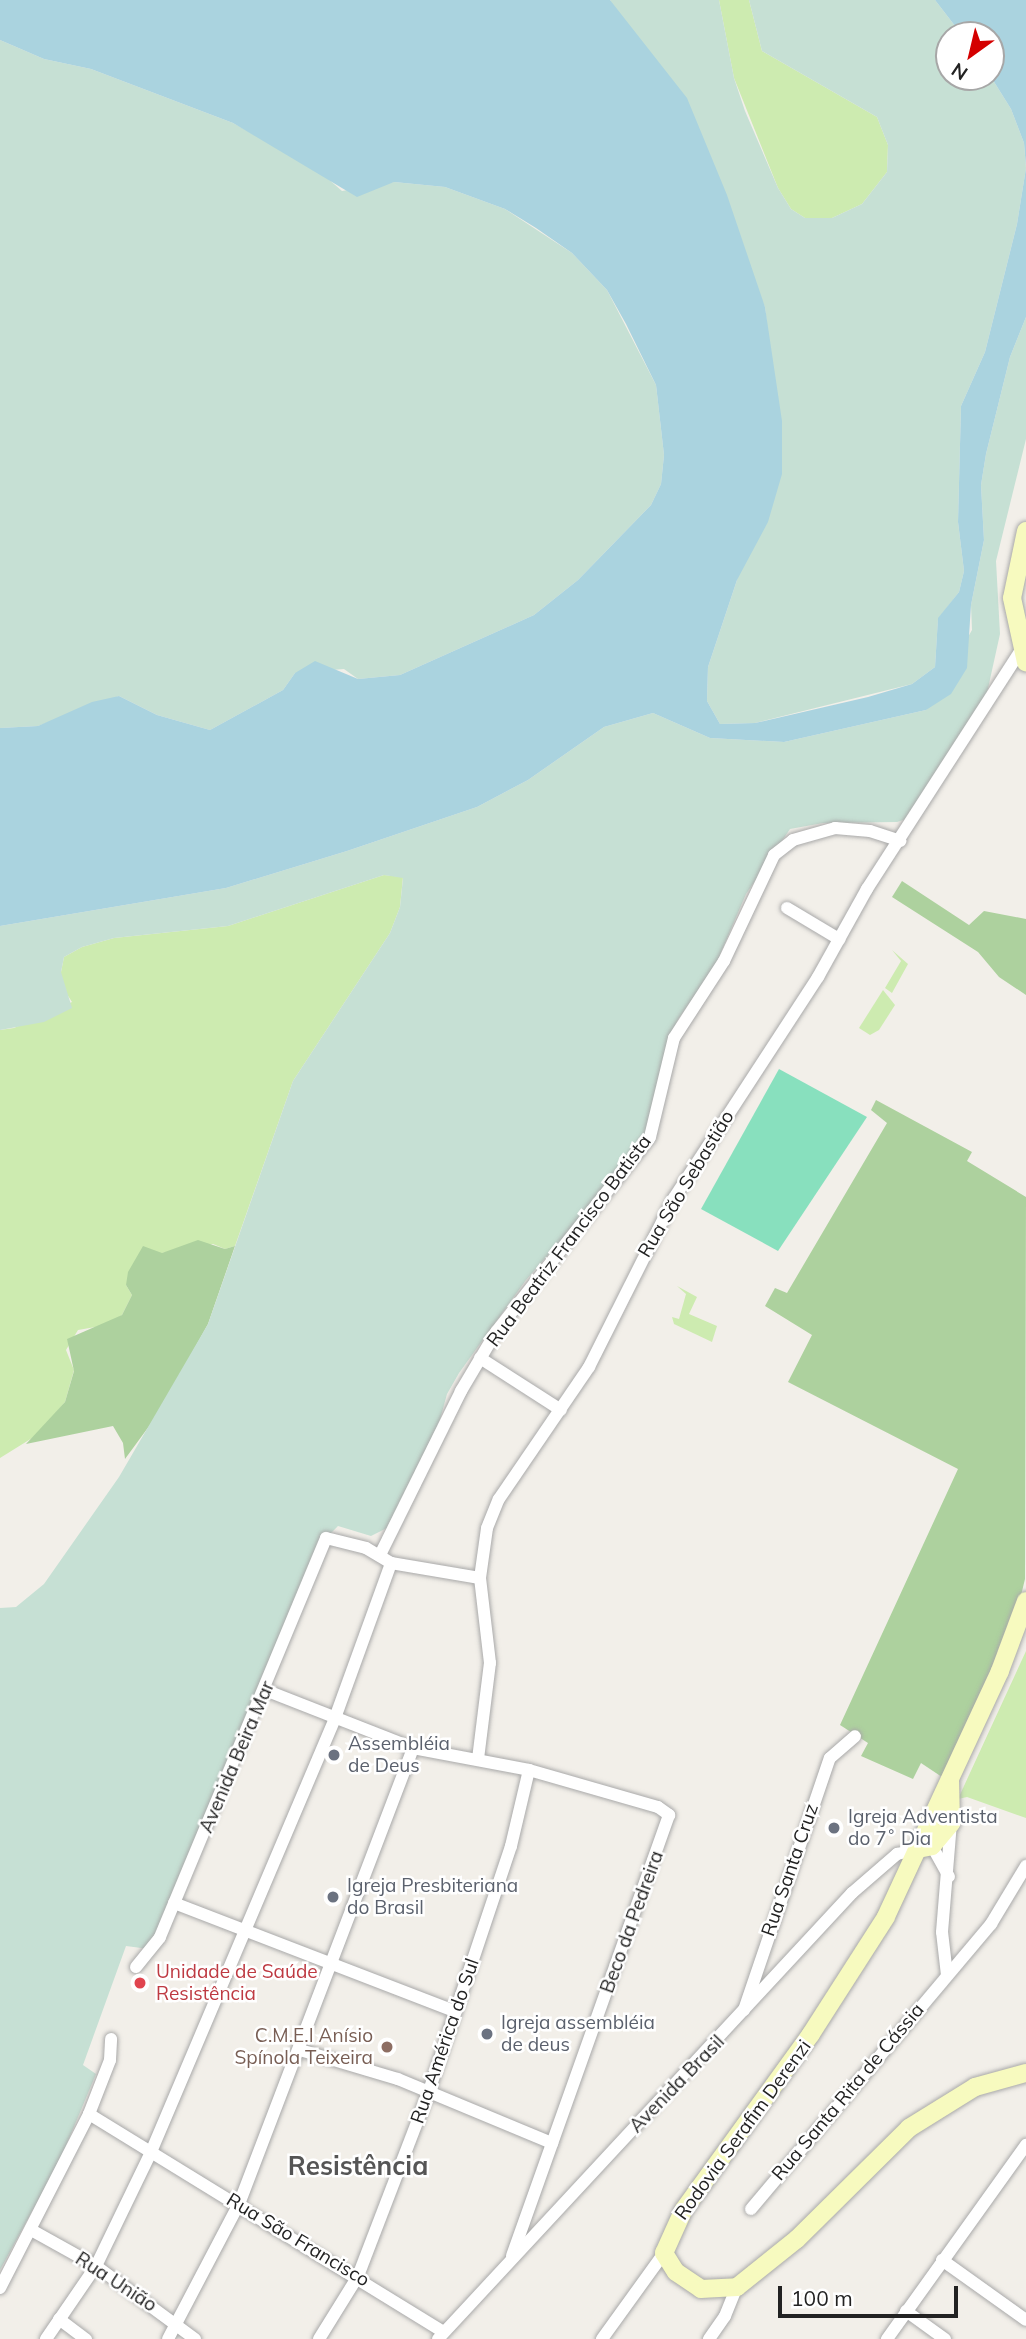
<!DOCTYPE html>
<meta charset="utf-8">
<style>
body{margin:0}
#map{position:relative;width:1026px;height:2339px;overflow:hidden;background:#f2efe9;font-family:Mulish,sans-serif}
div>[style]{position:absolute}
[style*='--x']{left:calc(var(--x)*1px);top:calc(var(--y)*1px);width:calc(var(--w)*1px);rotate:calc(var(--a)*1deg)}
.grass>*{inset:0;background:#cdebb0}
.forest>*{inset:0;background:#add19e}
.wetland>*{inset:0;background:#c6e0d4}
.pitch>*{inset:0;background:#88e0be}
.water>*{inset:0;background:#aad3df}
.roads{filter:drop-shadow(0 0 2px #a9a9a9) drop-shadow(0 0 2px #a9a9a9)}
.minor>*{height:12px;margin:-6px;padding:0 6px;transform-origin:6px;border-radius:6px;background:#fff}
.secondary>*{height:18px;margin:-9px;padding:0 9px;transform-origin:9px;border-radius:9px;background:#f7fabf}
.dots>*{width:19px;height:19px;translate:-50% -50%;box-sizing:border-box;border:4px solid #fff;border-radius:50%}
span{translate:-50% -50%;white-space:nowrap;text-align:center;line-height:1.15;-webkit-text-stroke:5px #fff;paint-order:stroke}
.street-label{font-size:19px;color:#222}
.worship-label{font-size:19px;color:#5b616d}
.left{translate:0 -50%;text-align:left}
.health-label{font-size:19px;color:#be3a42}
.education-label{font-size:19px;color:#785e54}
.right{translate:-100% -50%;text-align:right}
.district-label{font-size:26px;color:#555;font-weight:700}
.north{position:absolute;left:935px;top:21px;width:70px;height:70px;box-sizing:border-box;background:#fff;border:2px solid #a7a7a7;border-radius:50%;rotate:214deg;font-size:19px;font-weight:700;line-height:28px;text-align:center;color:#222}
.north::after{content:'';display:block;margin:auto;width:24px;height:32px;background:#d40000;clip-path:polygon(50% 0,100% 100%,50% 72%,0 100%)}
.scale{position:absolute;left:778px;top:2286px;width:180px;height:32px;box-sizing:border-box;border:4px solid #222;border-top:0;padding-left:9px;font-size:21px;line-height:24px;white-space:nowrap;color:#222;-webkit-text-stroke:5px #fff;paint-order:stroke}
</style>
<div id="map">
<div class="grass">
<i style="clip-path:polygon(719px 0,749px 0,762px 51px,877px 117px,888px 145px,887px 172px,862px 204px,832px 218px,805px 218px,791px 209px,778px 188px,734px 78px)"></i>
<i style="clip-path:polygon(384px 875px,403px 877px,400px 907px,390px 933px,293px 1081px,235px 1246px,225px 1249px,213px 1244px,162px 1253px,126px 1285px,132px 1295px,122px 1315px,107px 1325px,78px 1330px,66px 1350px,74px 1370px,65px 1402px,37px 1435px,0 1458px,0 1030px,14px 1028px,72px 1002px,61px 985px,61px 972px,64px 957px,82px 947px,114px 938px,228px 926px)"></i>
<i style="clip-path:polygon(892px 950px,908px 964px,892px 993px,885px 988px,901px 961px)"></i>
<i style="clip-path:polygon(883px 990px,895px 1005px,879px 1030px,870px 1035px,859px 1028px)"></i>
<i style="clip-path:polygon(677px 1286px,697px 1297px,689px 1314px,717px 1326px,712px 1342px,674px 1324px,672px 1317px,679px 1319px,686px 1294px)"></i>
<i style="clip-path:polygon(1026px 1651px,1026px 1818px,967px 1797px,958px 1799px)"></i>
</div>
<div class="forest">
<i style="clip-path:polygon(902px 881px,969px 925px,984px 911px,1026px 919px,1026px 995px,999px 977px,978px 952px,892px 897px)"></i>
<i style="clip-path:polygon(876px 1100px,972px 1152px,967px 1161px,1026px 1197px,1025px 1579px,1012px 1632px,942px 1777px,921px 1763px,913px 1779px,861px 1756px,868px 1743px,840px 1725px,958px 1469px,788px 1382px,812px 1335px,765px 1306px,775px 1288px,787px 1293px,887px 1123px,871px 1110px)"></i>
<i style="clip-path:polygon(198px 1240px,225px 1249px,235px 1246px,208px 1324px,158px 1414px,125px 1459px,123px 1443px,113px 1426px,26px 1444px,65px 1402px,74px 1371px,67px 1339px,122px 1315px,132px 1295px,126px 1285px,128px 1272px,143px 1246px,162px 1253px)"></i>
</div>
<div class="wetland">
<i style="clip-path:polygon(610px 0,719px 0,734px 78px,745px 111px,778px 188px,791px 209px,805px 218px,832px 218px,862px 204px,887px 172px,888px 145px,877px 117px,762px 51px,749px 0,935px 0,962px 35px,949px 35px,949px 77px,991px 77px,1011px 109px,1024px 143px,1026px 168px,1017px 224px,985px 352px,961px 406px,958px 522px,964px 571px,959px 592px,938px 619px,935px 667px,912px 684px,755px 723px,720px 724px,707px 701px,708px 667px,737px 580px,771px 362px,765px 307px)"></i>
<i style="clip-path:polygon(0 40px,44px 59px,91px 69px,233px 123px,318px 170px,342px 191px,394px 182px,445px 187px,505px 209px,572px 253px,607px 290px,656px 385px,664px 455px,661px 484px,651px 505px,578px 580px,534px 615px,400px 675px,358px 679px,344px 669px,295px 673px,283px 690px,210px 730px,157px 715px,119px 696px,38px 726px,0 728px)"></i>
<i style="clip-path:polygon(1026px 317px,1026px 439px,996px 561px,1000px 634px,987px 693px,916px 816px,897px 822px,823px 823px,790px 829px,746px 894px,716px 964px,677px 1021px,649px 1128px,628px 1164px,526px 1280px,459px 1373px,447px 1394px,436px 1434px,387px 1528px,371px 1536px,338px 1526px,323px 1541px,149px 1949px,126px 1946px,83px 2065px,96px 2074px,60px 2160px,0 2270px,0 1608px,16px 1607px,44px 1584px,119px 1477px,208px 1324px,293px 1081px,390px 933px,400px 907px,403px 878px,384px 875px,228px 926px,114px 938px,82px 947px,64px 957px,61px 972px,72px 1008px,44px 1022px,0 1030px,0 926px,226px 888px,347px 851px,477px 807px,528px 780px,604px 727px,653px 713px,710px 738px,784px 742px,926px 710px,972px 630px,971px 605px,984px 540px,981px 485px,986px 454px,1010px 357px)"></i>
</div>
<div class="pitch">
<i style="clip-path:polygon(779px 1069px,867px 1117px,778px 1251px,701px 1209px)"></i>
</div>
<div class="water">
<i style="clip-path:polygon(0 0,610px 0,687px 98px,727px 195px,765px 307px,782px 421px,782px 474px,768px 522px,737px 580px,708px 667px,707px 701px,720px 724px,755px 723px,868px 697px,912px 684px,935px 667px,938px 618px,959px 592px,964px 571px,958px 522px,961px 406px,985px 352px,1017px 224px,1026px 168px,1026px 317px,1010px 357px,986px 454px,981px 485px,984px 540px,971px 605px,967px 668px,951px 694px,926px 710px,784px 742px,710px 738px,653px 713px,604px 727px,528px 780px,477px 807px,347px 851px,226px 888px,0 926px,0 728px,38px 726px,92px 702px,119px 696px,157px 715px,210px 730px,283px 690px,295px 673px,315px 661px,358px 679px,400px 675px,534px 615px,578px 580px,651px 505px,661px 484px,664px 455px,656px 385px,626px 324px,607px 290px,572px 253px,536px 228px,505px 209px,445px 187px,394px 182px,357px 197px,233px 123px,91px 69px,44px 59px,0 40px)"></i>
<i style="clip-path:polygon(935px 0,1026px 0,1026px 167px,1024px 143px,1011px 109px,991px 77px,991px 35px,962px 35px)"></i>
</div>
<div class="roads">
<div class="minor">
<i style="--x:787;--y:908;--w:61;--a:30.8"></i>
<i style="--x:480;--y:1358;--w:96;--a:32.7"></i>
<i style="--x:380;--y:1555;--w:183;--a:-63.7"></i>
<i style="--x:461;--y:1391;--w:69;--a:-59.3"></i>
<i style="--x:496;--y:1332;--w:248;--a:-51.7"></i>
<i style="--x:650;--y:1137;--w:102;--a:-76.4"></i>
<i style="--x:674;--y:1038;--w:92;--a:-57"></i>
<i style="--x:724;--y:961;--w:117;--a:-64.7"></i>
<i style="--x:774;--y:855;--w:24;--a:-38"></i>
<i style="--x:793;--y:840;--w:44;--a:-15.9"></i>
<i style="--x:835;--y:828;--w:35;--a:5"></i>
<i style="--x:870;--y:831;--w:32;--a:18"></i>
<i style="--x:265;--y:1690;--w:159;--a:21.4"></i>
<i style="--x:413;--y:1748;--w:118;--a:10.7"></i>
<i style="--x:529;--y:1770;--w:134;--a:16"></i>
<i style="--x:658;--y:1807;--w:14;--a:36"></i>
<i style="--x:669;--y:1815;--w:468;--a:109.6"></i>
<i style="--x:478;--y:1759;--w:97;--a:-82.9"></i>
<i style="--x:490;--y:1663;--w:86;--a:-96.7"></i>
<i style="--x:480;--y:1578;--w:50;--a:-82"></i>
<i style="--x:487;--y:1528;--w:31;--a:-68"></i>
<i style="--x:499;--y:1499;--w:160;--a:-55.7"></i>
<i style="--x:589;--y:1367;--w:189;--a:-63.3"></i>
<i style="--x:674;--y:1198;--w:264;--a:-56.9"></i>
<i style="--x:818;--y:977;--w:101;--a:-60.9"></i>
<i style="--x:867;--y:889;--w:284;--a:-57.2"></i>
<i style="--x:932;--y:1846;--w:35;--a:61"></i>
<i style="--x:174;--y:1903;--w:302;--a:21.1"></i>
<i style="--x:136;--y:1967;--w:38;--a:-51"></i>
<i style="--x:160;--y:1937;--w:432;--a:-67.4"></i>
<i style="--x:326;--y:1538;--w:41;--a:14"></i>
<i style="--x:366;--y:1548;--w:29;--a:31"></i>
<i style="--x:391;--y:1563;--w:90;--a:9.6"></i>
<i style="--x:947;--y:1975;--w:43;--a:-96.6"></i>
<i style="--x:942;--y:1932;--w:109;--a:-85.3"></i>
<i style="--x:744;--y:2010;--w:266;--a:-71.2"></i>
<i style="--x:830;--y:1758;--w:33;--a:-41"></i>
<i style="--x:300;--y:2050;--w:102;--a:16.5"></i>
<i style="--x:398;--y:2079;--w:167;--a:22.6"></i>
<i style="--x:89;--y:2114;--w:416;--a:31.6"></i>
<i style="--x:751;--y:2209;--w:373;--a:-49.9"></i>
<i style="--x:991;--y:1924;--w:68;--a:-58.9"></i>
<i style="--x:33;--y:2231;--w:72;--a:29.1"></i>
<i style="--x:96;--y:2266;--w:123;--a:36.4"></i>
<i style="--x:942;--y:2260;--w:103;--a:35.5"></i>
<i style="--x:0;--y:2288;--w:195;--a:-62.9"></i>
<i style="--x:89;--y:2114;--w:58;--a:-68.7"></i>
<i style="--x:110;--y:2060;--w:21;--a:-87"></i>
<i style="--x:906;--y:2311;--w:48;--a:35.7"></i>
<i style="--x:59;--y:2319;--w:34;--a:37"></i>
<i style="--x:46;--y:2339;--w:88;--a:-55.6"></i>
<i style="--x:96;--y:2266;--w:127;--a:-64.2"></i>
<i style="--x:151;--y:2152;--w:471;--a:-67"></i>
<i style="--x:335;--y:1718;--w:165;--a:-70.1"></i>
<i style="--x:168;--y:2339;--w:153;--a:-62.3"></i>
<i style="--x:239;--y:2204;--w:488;--a:-69.1"></i>
<i style="--x:319;--y:2339;--w:74;--a:-58.2"></i>
<i style="--x:358;--y:2276;--w:195;--a:-69"></i>
<i style="--x:428;--y:2094;--w:262;--a:-71.5"></i>
<i style="--x:511;--y:1846;--w:78;--a:-76.7"></i>
<i style="--x:438;--y:2339;--w:609;--a:-47.13"></i>
<i style="--x:852;--y:1893;--w:60;--a:-40.9"></i>
<i style="--x:897;--y:1854;--w:22;--a:-13"></i>
<i style="--x:602;--y:2339;--w:106;--a:-54.2"></i>
<i style="--x:709;--y:2339;--w:28;--a:-55"></i>
<i style="--x:725;--y:2316;--w:31;--a:-68"></i>
<i style="--x:887;--y:2339;--w:239;--a:-54.4"></i>
</div>
<div class="secondary">
<i style="--x:1026;--y:531;--w:68;--a:101.8"></i>
<i style="--x:1012;--y:598;--w:66;--a:77.7"></i>
<i style="--x:1026;--y:1601;--w:75;--a:110.4"></i>
<i style="--x:1000;--y:1671;--w:271;--a:114.9"></i>
<i style="--x:886;--y:1917;--w:139;--a:122.7"></i>
<i style="--x:811;--y:2034;--w:218;--a:125.9"></i>
<i style="--x:683;--y:2211;--w:46;--a:114.3"></i>
<i style="--x:664;--y:2253;--w:22;--a:58"></i>
<i style="--x:676;--y:2272;--w:30;--a:34"></i>
<i style="--x:701;--y:2289;--w:36;--a:-3"></i>
<i style="--x:737;--y:2287;--w:77;--a:-38.7"></i>
<i style="--x:797;--y:2239;--w:158;--a:-44.7"></i>
<i style="--x:909;--y:2128;--w:78;--a:-31.8"></i>
<i style="--x:975;--y:2087;--w:53;--a:-15.4"></i>
<i style="--x:918;--y:1849;--w:14;--a:-12"></i>
<i style="--x:932;--y:1846;--w:30;--a:-50"></i>
<i style="--x:951;--y:1823;--w:43;--a:-91.3"></i>
</div>
</div>
<div class="dots">
<i style="left:334px;top:1755px;background:#6b7280"></i>
<i style="left:834px;top:1828px;background:#6b7280"></i>
<i style="left:333px;top:1897px;background:#6b7280"></i>
<i style="left:140px;top:1983px;background:#e0444e"></i>
<i style="left:487px;top:2034px;background:#6b7280"></i>
<i style="left:387px;top:2047px;background:#8d6e63"></i>
</div>
<div class="street-label">
<span style="left:686px;top:1184px;rotate:-59deg">Rua São Sebastião</span>
<span style="left:569px;top:1241px;rotate:-53deg">Rua Beatriz Francisco Batista</span>
<span style="left:237px;top:1757px;rotate:-67deg">Avenida Beira Mar</span>
<span style="left:790px;top:1870px;rotate:-71deg">Rua Santa Cruz</span>
<span style="left:632px;top:1922px;rotate:-70deg">Beco da Pedreira</span>
<span style="left:445px;top:2041px;rotate:-71deg">Rua América do Sul</span>
<span style="left:677px;top:2084px;rotate:-46deg">Avenida Brasil</span>
<span style="left:848px;top:2092px;rotate:-50deg">Rua Santa Rita de Cássia</span>
<span style="left:743px;top:2130px;rotate:-54deg">Rodovia Serafim Derenzi</span>
<span style="left:298px;top:2240px;rotate:31deg">Rua São Francisco</span>
<span style="left:116px;top:2282px;rotate:33deg">Rua União</span>
</div>
<div class="worship-label">
<span class="left" style="left:348px;top:1755px">Assembléia<br>de Deus</span>
<span class="left" style="left:848px;top:1828px">Igreja Adventista<br>do 7˚ Dia</span>
<span class="left" style="left:347px;top:1897px">Igreja Presbiteriana<br>do Brasil</span>
<span class="left" style="left:501px;top:2034px">Igreja assembléia<br>de deus</span>
</div>
<div class="health-label">
<span class="left" style="left:156px;top:1983px">Unidade de Saúde<br>Resistência</span>
</div>
<div class="education-label">
<span class="right" style="left:373px;top:2047px">C.M.E.I Anísio<br>Spínola Teixeira</span>
</div>
<div class="district-label">
<span style="left:358px;top:2166px">Resistência</span>
</div>
<div class="north">N</div>
<div class="scale">100 m</div>
</div>
